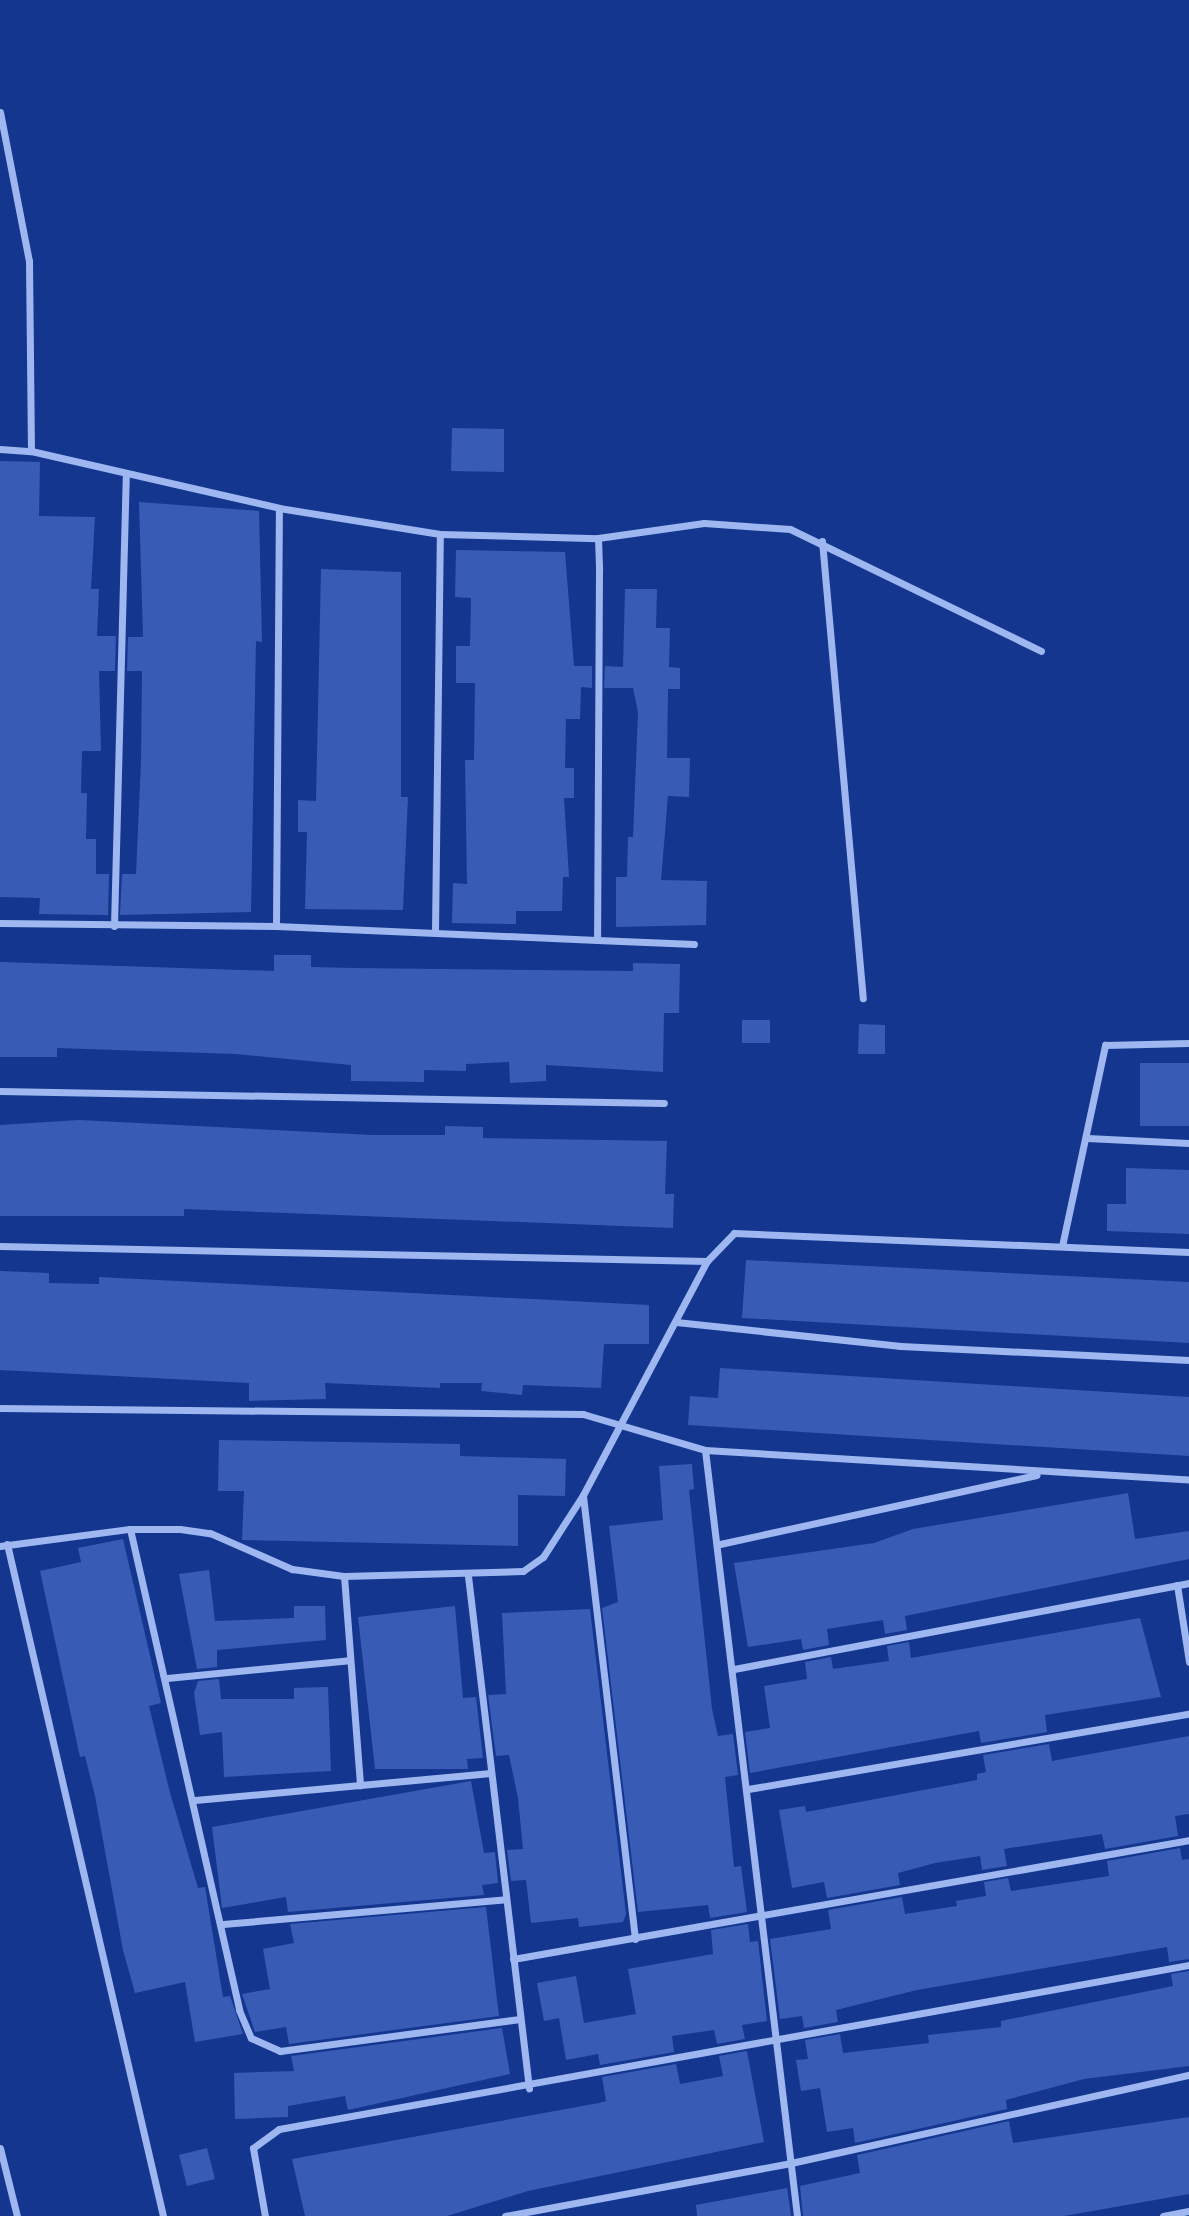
<!DOCTYPE html>
<style>
body{margin:0}
#map{position:relative;width:1189px;height:2216px;overflow:hidden;background:#14368e;font-family:Signika,sans-serif}
div>[style]{position:absolute}
[style*='--x']{left:calc(var(--x)*1px);top:calc(var(--y)*1px);width:calc(var(--w)*1px);rotate:calc(var(--a)*1deg)}
.building>*{inset:0;background:#385cb5}
.minor>*{height:7px;margin:-3.5px;padding:0 3.5px;transform-origin:3.5px;border-radius:3.5px;background:#9eb7f0}
span{translate:-50% -50%;white-space:nowrap;text-align:center;line-height:1.15;-webkit-text-stroke:7px #14368e;paint-order:stroke}
</style>
<div id="map">
<div class="building">
<i style="clip-path:polygon(452px 428px,504px 429px,504px 472px,451px 471px)"></i>
<i style="clip-path:polygon(0 461px,40px 462px,39px 516px,95px 517px,91px 589px,99px 589px,97px 636px,116px 636px,115px 671px,99px 671px,101px 751px,82px 751px,81px 793px,87px 793px,86px 839px,96px 839px,96px 874px,109px 874px,108px 915px,39px 914px,40px 898px,0 897px)"></i>
<i style="clip-path:polygon(139px 502px,259px 511px,262px 642px,256px 641px,251px 912px,120px 915px,122px 874px,136px 874px,141px 761px,142px 671px,127px 671px,128px 637px,143px 637px)"></i>
<i style="clip-path:polygon(456px 550px,565px 552px,574px 666px,592px 666px,592px 688px,581px 687px,580px 719px,566px 719px,565px 768px,574px 768px,574px 798px,564px 798px,569px 877px,563px 877px,562px 911px,516px 911px,516px 924px,452px 923px,453px 883px,467px 884px,465px 760px,474px 760px,475px 683px,456px 683px,456px 646px,470px 646px,471px 598px,455px 597px)"></i>
<i style="clip-path:polygon(321px 569px,401px 572px,401px 797px,408px 797px,403px 910px,305px 909px,307px 832px,298px 832px,298px 800px,316px 801px)"></i>
<i style="clip-path:polygon(625px 589px,657px 589px,656px 628px,670px 628px,669px 667px,680px 668px,680px 689px,668px 689px,667px 758px,690px 758px,689px 797px,668px 796px,661px 880px,707px 881px,706px 925px,616px 927px,616px 877px,627px 877px,628px 837px,633px 837px,638px 712px,633px 688px,604px 688px,605px 666px,623px 667px)"></i>
<i style="clip-path:polygon(274px 955px,311px 955px,311px 967px,353px 968px,633px 971px,633px 963px,680px 964px,679px 1013px,664px 1013px,663px 1072px,546px 1065px,546px 1081px,510px 1083px,509px 1062px,466px 1064px,466px 1071px,424px 1070px,424px 1082px,351px 1081px,351px 1065px,236px 1054px,57px 1048px,57px 1057px,0 1057px,0 962px,274px 971px)"></i>
<i style="clip-path:polygon(742px 1020px,770px 1020px,770px 1043px,742px 1043px)"></i>
<i style="clip-path:polygon(859px 1024px,885px 1025px,885px 1054px,858px 1054px)"></i>
<i style="clip-path:polygon(1140px 1063px,1189px 1063px,1189px 1126px,1140px 1126px)"></i>
<i style="clip-path:polygon(79px 1120px,372px 1135px,445px 1135px,445px 1126px,483px 1127px,483px 1138px,667px 1141px,665px 1194px,674px 1194px,673px 1228px,184px 1209px,184px 1216px,0 1216px,0 1125px)"></i>
<i style="clip-path:polygon(1126px 1168px,1189px 1170px,1189px 1234px,1107px 1231px,1107px 1204px,1126px 1204px)"></i>
<i style="clip-path:polygon(746px 1260px,1189px 1282px,1189px 1343px,742px 1318px)"></i>
<i style="clip-path:polygon(0 1271px,49px 1273px,49px 1283px,99px 1284px,99px 1277px,649px 1305px,649px 1344px,604px 1344px,601px 1388px,523px 1385px,522px 1395px,481px 1391px,482px 1383px,440px 1383px,440px 1388px,325px 1383px,326px 1399px,249px 1401px,249px 1383px,0 1370px)"></i>
<i style="clip-path:polygon(720px 1368px,1189px 1397px,1189px 1456px,688px 1425px,690px 1396px,718px 1398px)"></i>
<i style="clip-path:polygon(219px 1440px,460px 1444px,460px 1456px,566px 1459px,565px 1496px,518px 1495px,518px 1546px,242px 1540px,244px 1491px,218px 1491px)"></i>
<i style="clip-path:polygon(692px 1464px,694px 1489px,689px 1490px,712px 1709px,718px 1736px,733px 1734px,738px 1775px,725px 1777px,734px 1867px,741px 1866px,747px 1912px,710px 1918px,708px 1905px,638px 1912px,602px 1608px,618px 1602px,609px 1526px,663px 1520px,659px 1466px)"></i>
<i style="clip-path:polygon(1128px 1493px,1135px 1539px,1189px 1531px,1189px 1559px,905px 1616px,907px 1630px,885px 1634px,883px 1620px,827px 1629px,829px 1645px,803px 1650px,801px 1639px,748px 1647px,734px 1563px,874px 1543px,913px 1529px)"></i>
<i style="clip-path:polygon(123px 1539px,161px 1703px,149px 1706px,169px 1789px,198px 1888px,205px 1887px,223px 1997px,230px 1996px,243px 2034px,195px 2042px,185px 1982px,135px 1993px,123px 1950px,95px 1796px,85px 1756px,80px 1757px,40px 1571px,81px 1562px,78px 1548px)"></i>
<i style="clip-path:polygon(209px 1570px,215px 1621px,294px 1618px,294px 1606px,325px 1606px,326px 1640px,217px 1650px,217px 1667px,197px 1669px,179px 1574px)"></i>
<i style="clip-path:polygon(455px 1606px,463px 1698px,476px 1697px,483px 1758px,467px 1759px,468px 1769px,375px 1769px,358px 1617px)"></i>
<i style="clip-path:polygon(590px 1609px,626px 1914px,623px 1922px,579px 1927px,578px 1918px,531px 1923px,526px 1880px,511px 1881px,507px 1850px,523px 1849px,518px 1798px,509px 1755px,496px 1756px,488px 1695px,506px 1694px,502px 1613px)"></i>
<i style="clip-path:polygon(1140px 1618px,1161px 1697px,1045px 1715px,1047px 1732px,981px 1743px,979px 1731px,750px 1773px,745px 1732px,770px 1728px,764px 1686px,807px 1679px,805px 1662px,831px 1657px,833px 1669px,889px 1661px,887px 1646px,909px 1642px,911px 1658px)"></i>
<i style="clip-path:polygon(219px 1679px,221px 1699px,294px 1699px,294px 1688px,328px 1687px,331px 1771px,224px 1777px,222px 1732px,200px 1735px,194px 1693px,198px 1681px)"></i>
<i style="clip-path:polygon(1189px 1736px,1189px 1814px,1175px 1816px,1178px 1836px,1105px 1849px,1102px 1834px,1004px 1849px,1007px 1866px,982px 1870px,980px 1856px,935px 1863px,898px 1873px,900px 1885px,827px 1898px,824px 1882px,792px 1888px,779px 1810px,805px 1806px,806px 1812px,977px 1780px,977px 1774px,986px 1772px,983px 1755px,1049px 1744px,1052px 1761px)"></i>
<i style="clip-path:polygon(471px 1781px,484px 1853px,495px 1852px,498px 1883px,482px 1885px,484px 1895px,288px 1912px,286px 1897px,222px 1908px,212px 1827px)"></i>
<i style="clip-path:polygon(1180px 1848px,1182px 1860px,1189px 1859px,1189px 1959px,1169px 1962px,1167px 1947px,917px 1990px,836px 2010px,838px 2022px,804px 2028px,802px 2016px,780px 2019px,770px 1939px,831px 1929px,828px 1910px,902px 1897px,905px 1914px,957px 1906px,956px 1901px,986px 1896px,984px 1882px,1008px 1878px,1011px 1891px,1109px 1876px,1107px 1861px)"></i>
<i style="clip-path:polygon(486px 1907px,499px 2016px,289px 2044px,286px 2027px,255px 2032px,242px 1994px,270px 1989px,263px 1949px,294px 1943px,290px 1924px)"></i>
<i style="clip-path:polygon(748px 1924px,750px 1942px,758px 1941px,767px 2021px,742px 2025px,745px 2039px,717px 2044px,714px 2030px,672px 2036px,674px 2052px,600px 2065px,598px 2054px,566px 2060px,559px 2018px,544px 2021px,537px 1983px,576px 1976px,584px 2023px,636px 2014px,628px 1969px,713px 1954px,711px 1930px)"></i>
<i style="clip-path:polygon(1189px 1971px,1189px 2066px,1084px 2079px,1006px 2100px,1007px 2109px,855px 2143px,853px 2128px,827px 2132px,820px 2088px,801px 2091px,796px 2060px,808px 2059px,805px 2040px,840px 2034px,843px 2053px,929px 2043px,928px 2035px,1001px 2027px,1001px 2021px,1173px 1986px,1171px 1974px)"></i>
<i style="clip-path:polygon(502px 2028px,510px 2074px,348px 2110px,345px 2096px,288px 2106px,288px 2117px,235px 2119px,234px 2073px,294px 2071px,291px 2056px)"></i>
<i style="clip-path:polygon(747px 2051px,764px 2142px,528px 2191px,447px 2216px,305px 2216px,292px 2159px,599px 2103px,606px 2101px,602px 2077px,676px 2064px,680px 2084px,723px 2076px,719px 2056px)"></i>
<i style="clip-path:polygon(1189px 2117px,1189px 2194px,1064px 2216px,803px 2216px,800px 2186px,860px 2173px,857px 2155px,1009px 2121px,1013px 2143px)"></i>
<i style="clip-path:polygon(207px 2148px,215px 2179px,187px 2186px,179px 2155px)"></i>
<i style="clip-path:polygon(787px 2188px,791px 2216px,697px 2216px,696px 2205px)"></i>
</div>
<div class="minor">
<i style="--x:0;--y:112;--w:152;--a:79"></i>
<i style="--x:29;--y:261;--w:190;--a:89.4"></i>
<i style="--x:0;--y:449;--w:31;--a:4"></i>
<i style="--x:31;--y:451;--w:254;--a:12.9"></i>
<i style="--x:279;--y:508;--w:163;--a:9.2"></i>
<i style="--x:440;--y:534;--w:158;--a:1.5"></i>
<i style="--x:598;--y:538;--w:33;--a:88"></i>
<i style="--x:599;--y:571;--w:369;--a:90.3"></i>
<i style="--x:597;--y:940;--w:321;--a:-177.5"></i>
<i style="--x:276;--y:926;--w:276;--a:-179.4"></i>
<i style="--x:598;--y:538;--w:107;--a:-8.1"></i>
<i style="--x:704;--y:523;--w:86;--a:4"></i>
<i style="--x:790;--y:529;--w:279;--a:25.9"></i>
<i style="--x:822;--y:541;--w:459;--a:84.9"></i>
<i style="--x:114;--y:926;--w:450;--a:-88.5"></i>
<i style="--x:276;--y:926;--w:418;--a:-89.6"></i>
<i style="--x:435;--y:932;--w:398;--a:-89.3"></i>
<i style="--x:597;--y:940;--w:97;--a:2.4"></i>
<i style="--x:0;--y:1091;--w:664;--a:1.04"></i>
<i style="--x:1087;--y:1138;--w:102;--a:2.8"></i>
<i style="--x:0;--y:1246;--w:707;--a:1.22"></i>
<i style="--x:1062;--y:1246;--w:206;--a:-77.9"></i>
<i style="--x:1105;--y:1045;--w:84;--a:-1.4"></i>
<i style="--x:676;--y:1322;--w:226;--a:6.1"></i>
<i style="--x:901;--y:1346;--w:288;--a:2.8"></i>
<i style="--x:0;--y:1408;--w:583;--a:0.59"></i>
<i style="--x:583;--y:1414;--w:127;--a:16.4"></i>
<i style="--x:705;--y:1450;--w:485;--a:3.5"></i>
<i style="--x:705;--y:1450;--w:772;--a:83.15"></i>
<i style="--x:583;--y:1496;--w:446;--a:83.3"></i>
<i style="--x:130;--y:1529;--w:493;--a:77.2"></i>
<i style="--x:239;--y:2010;--w:30;--a:67"></i>
<i style="--x:251;--y:2038;--w:32;--a:24"></i>
<i style="--x:280;--y:2051;--w:242;--a:-7.6"></i>
<i style="--x:7;--y:1544;--w:690;--a:76.93"></i>
<i style="--x:720;--y:1544;--w:324;--a:-12.3"></i>
<i style="--x:0;--y:1546;--w:131;--a:-7.5"></i>
<i style="--x:130;--y:1529;--w:50;--a:0"></i>
<i style="--x:180;--y:1529;--w:30;--a:8"></i>
<i style="--x:210;--y:1533;--w:90;--a:23.7"></i>
<i style="--x:292;--y:1569;--w:52;--a:7.7"></i>
<i style="--x:344;--y:1576;--w:179;--a:-1.6"></i>
<i style="--x:523;--y:1571;--w:24;--a:-35"></i>
<i style="--x:543;--y:1557;--w:74;--a:-57.2"></i>
<i style="--x:583;--y:1495;--w:265;--a:-62.1"></i>
<i style="--x:707;--y:1261;--w:39;--a:-46"></i>
<i style="--x:734;--y:1233;--w:455;--a:2.4"></i>
<i style="--x:344;--y:1576;--w:210;--a:85.6"></i>
<i style="--x:468;--y:1576;--w:516;--a:83.21"></i>
<i style="--x:1177;--y:1585;--w:78;--a:81.1"></i>
<i style="--x:734;--y:1669;--w:463;--a:-10.7"></i>
<i style="--x:167;--y:1678;--w:183;--a:-5.6"></i>
<i style="--x:748;--y:1789;--w:447;--a:-9.7"></i>
<i style="--x:195;--y:1800;--w:297;--a:-5.2"></i>
<i style="--x:223;--y:1924;--w:284;--a:-5"></i>
<i style="--x:513;--y:1959;--w:686;--a:-9.98"></i>
<i style="--x:0;--y:2148;--w:70;--a:76"></i>
<i style="--x:265;--y:2216;--w:69;--a:-100"></i>
<i style="--x:253;--y:2148;--w:32;--a:-36"></i>
<i style="--x:279;--y:2129;--w:925;--a:-10.22"></i>
<i style="--x:505;--y:2216;--w:291;--a:-10.5"></i>
<i style="--x:791;--y:2163;--w:408;--a:-12.5"></i>
<i style="--x:1163;--y:2216;--w:26;--a:-11"></i>
</div>
</div>
